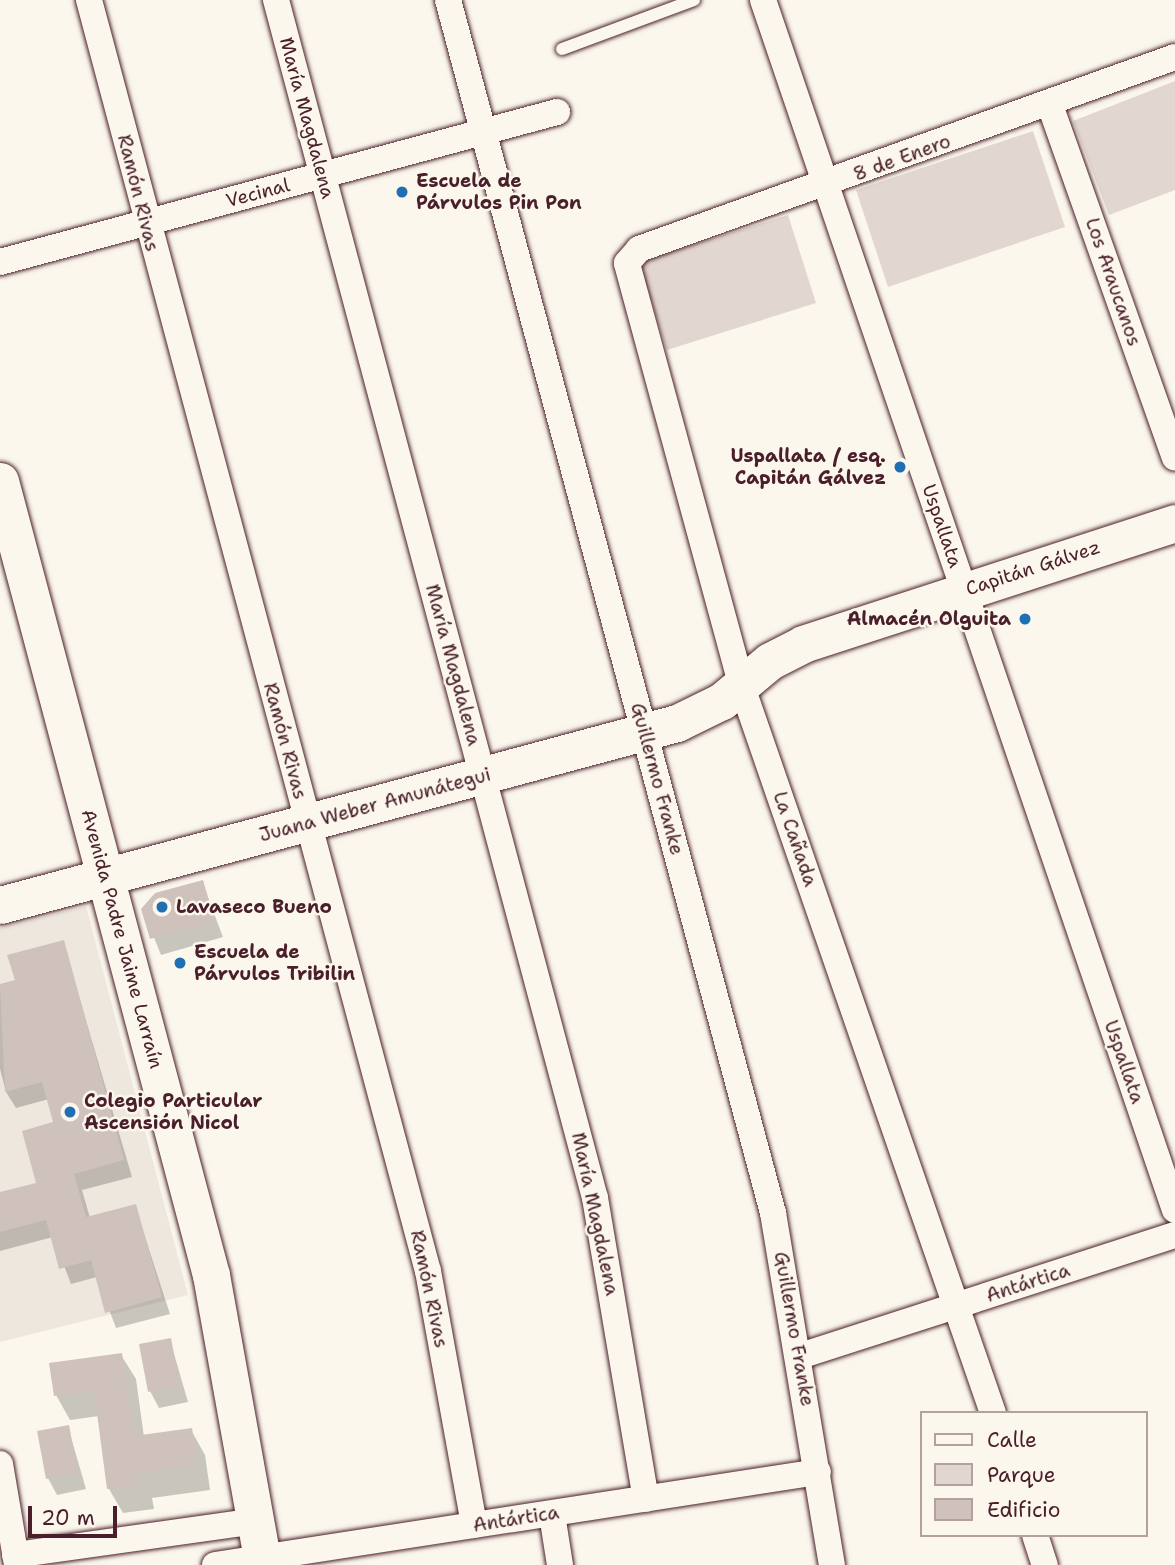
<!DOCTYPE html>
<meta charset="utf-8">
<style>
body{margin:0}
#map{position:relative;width:1175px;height:1565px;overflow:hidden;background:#fbf7ec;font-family:"Shantell Sans",sans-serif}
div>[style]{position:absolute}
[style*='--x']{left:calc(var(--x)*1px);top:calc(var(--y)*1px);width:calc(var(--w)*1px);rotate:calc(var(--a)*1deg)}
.built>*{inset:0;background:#eee7de}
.green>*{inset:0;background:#e2d7d0}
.shadow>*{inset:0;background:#0003}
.building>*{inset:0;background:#cfc2bc}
.roads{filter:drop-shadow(0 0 2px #4a1f2b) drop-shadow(0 0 2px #4a1f2b)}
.lane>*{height:12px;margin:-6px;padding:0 6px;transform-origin:6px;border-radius:6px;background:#fbf7ec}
.street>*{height:26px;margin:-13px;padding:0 13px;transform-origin:13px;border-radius:13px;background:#fbf7ec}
.secondary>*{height:37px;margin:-18.5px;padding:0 18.5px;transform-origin:18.5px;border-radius:18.5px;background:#fbf7ec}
.dots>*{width:19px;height:19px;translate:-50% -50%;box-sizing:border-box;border:4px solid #fbf7ec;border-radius:50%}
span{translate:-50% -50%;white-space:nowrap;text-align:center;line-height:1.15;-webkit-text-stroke:5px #fbf7ec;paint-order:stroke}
.street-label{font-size:19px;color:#4a1f2b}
.poi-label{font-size:19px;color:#4a1f2b;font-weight:700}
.left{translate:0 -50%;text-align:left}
.right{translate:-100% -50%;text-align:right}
.legend{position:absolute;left:920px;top:1411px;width:228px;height:126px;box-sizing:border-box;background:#fbf7ec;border:2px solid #b4a19f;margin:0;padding:9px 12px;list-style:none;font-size:21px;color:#4a1f2b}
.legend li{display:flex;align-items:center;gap:14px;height:35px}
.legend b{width:35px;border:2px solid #b4a19f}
.scale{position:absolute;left:28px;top:1506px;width:89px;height:32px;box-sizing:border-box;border:4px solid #4a1f2b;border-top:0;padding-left:9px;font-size:21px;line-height:24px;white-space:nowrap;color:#4a1f2b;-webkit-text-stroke:5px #fbf7ec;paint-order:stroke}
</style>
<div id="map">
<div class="built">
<i style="clip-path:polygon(86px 906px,188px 1295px,0 1342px,0 928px)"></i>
</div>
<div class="green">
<i style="clip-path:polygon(1175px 81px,1175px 190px,1109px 215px,1073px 121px)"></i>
<i style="clip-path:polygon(1033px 131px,1065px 227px,888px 287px,856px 190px)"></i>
<i style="clip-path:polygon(788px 215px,816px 303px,667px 350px,639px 262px)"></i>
</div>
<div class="shadow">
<i style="clip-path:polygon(202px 882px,223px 937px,161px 955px,143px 910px)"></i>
<i style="clip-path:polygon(63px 942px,132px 1177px,82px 1190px,90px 1218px,135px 1206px,170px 1314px,116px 1328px,97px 1277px,71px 1284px,53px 1237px,0 1251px,0 1194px,38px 1184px,55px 1124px,49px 1099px,16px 1108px,6px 1092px,0 1069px,0 986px,17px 982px)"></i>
<i style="clip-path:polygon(170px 1340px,188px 1402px,159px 1408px,150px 1391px)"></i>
<i style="clip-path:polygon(121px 1355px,136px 1379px,144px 1437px,191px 1430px,205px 1455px,210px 1490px,152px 1498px,154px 1509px,123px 1513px,109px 1489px,99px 1416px,70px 1420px,56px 1395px)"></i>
<i style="clip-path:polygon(68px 1427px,86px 1489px,57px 1495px,48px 1478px)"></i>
</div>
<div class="building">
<i style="clip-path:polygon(203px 880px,215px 921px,150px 939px,141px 909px,155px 893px)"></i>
<i style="clip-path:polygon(64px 940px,124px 1160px,74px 1174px,86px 1217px,136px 1204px,162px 1297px,105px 1313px,91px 1260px,59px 1269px,46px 1220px,0 1232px,0 1192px,36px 1183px,22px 1131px,53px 1122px,42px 1082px,5px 1092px,0 984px,15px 980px,7px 955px)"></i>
<i style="clip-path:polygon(171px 1338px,180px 1386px,148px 1392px,139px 1344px)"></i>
<i style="clip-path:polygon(122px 1353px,134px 1436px,192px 1428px,197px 1465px,139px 1473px,141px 1485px,107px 1489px,94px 1391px,54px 1396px,49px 1363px)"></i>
<i style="clip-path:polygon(69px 1425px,78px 1473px,46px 1479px,37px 1431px)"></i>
</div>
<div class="roads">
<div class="lane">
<i style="--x:562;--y:49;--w:141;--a:-20.4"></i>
</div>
<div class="street">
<i style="--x:89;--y:0;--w:1315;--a:75.07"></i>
<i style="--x:428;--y:1271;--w:258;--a:79.7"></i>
<i style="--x:276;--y:0;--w:1240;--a:75.09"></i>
<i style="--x:595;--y:1198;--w:305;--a:80.4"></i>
<i style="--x:448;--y:0;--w:1256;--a:75"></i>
<i style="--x:773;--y:1213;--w:357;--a:80.5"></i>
<i style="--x:763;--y:0;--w:1278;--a:71.2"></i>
<i style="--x:1050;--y:105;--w:374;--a:70.5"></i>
<i style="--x:0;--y:262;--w:577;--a:-15.07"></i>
<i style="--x:800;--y:1356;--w:394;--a:-17.9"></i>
<i style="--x:993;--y:1413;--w:768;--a:-109.07"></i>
<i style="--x:742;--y:687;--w:439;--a:-105.2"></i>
<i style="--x:627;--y:263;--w:18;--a:-49"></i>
<i style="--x:639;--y:249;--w:569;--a:-19.71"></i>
<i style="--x:0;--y:1464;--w:102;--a:80.4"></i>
<i style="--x:552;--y:1514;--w:52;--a:81.1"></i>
<i style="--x:1035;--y:1535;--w:32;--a:72"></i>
<i style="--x:15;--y:1555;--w:243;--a:-8"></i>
<i style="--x:215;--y:1565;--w:610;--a:-8.77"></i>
</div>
<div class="secondary">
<i style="--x:0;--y:481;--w:822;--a:75.12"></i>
<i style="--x:211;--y:1275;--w:295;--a:79.8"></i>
<i style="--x:0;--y:905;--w:701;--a:-15.05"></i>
<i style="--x:677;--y:723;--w:50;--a:-26.1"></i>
<i style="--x:722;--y:701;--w:62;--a:-39.8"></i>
<i style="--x:770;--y:661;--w:37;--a:-27"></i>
<i style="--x:803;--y:644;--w:391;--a:-18"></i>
</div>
</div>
<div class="dots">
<i style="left:402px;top:192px;background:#1f6fb2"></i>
<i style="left:900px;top:467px;background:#1f6fb2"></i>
<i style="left:1025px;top:619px;background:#1f6fb2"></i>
<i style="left:162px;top:907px;background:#1f6fb2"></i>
<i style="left:180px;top:963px;background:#1f6fb2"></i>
<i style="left:70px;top:1112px;background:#1f6fb2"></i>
</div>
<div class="street-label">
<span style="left:307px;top:118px;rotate:75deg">María Magdalena</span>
<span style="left:902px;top:158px;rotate:-20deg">8 de Enero</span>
<span style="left:138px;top:193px;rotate:76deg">Ramón Rivas</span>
<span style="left:258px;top:193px;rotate:-15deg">Vecinal</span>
<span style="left:1113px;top:282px;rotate:71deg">Los Araucanos</span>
<span style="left:942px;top:526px;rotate:71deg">Uspallata</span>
<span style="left:1033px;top:568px;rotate:-18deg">Capitán Gálvez</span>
<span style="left:453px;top:665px;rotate:75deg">María Magdalena</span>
<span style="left:285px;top:741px;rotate:75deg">Ramón Rivas</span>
<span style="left:657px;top:779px;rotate:75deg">Guillermo Franke</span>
<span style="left:375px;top:805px;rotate:-15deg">Juana Weber Amunátegui</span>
<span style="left:795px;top:839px;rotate:71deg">La Cañada</span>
<span style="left:122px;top:939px;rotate:75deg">Avenida Padre Jaime Larraín</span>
<span style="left:1124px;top:1062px;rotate:71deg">Uspallata</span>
<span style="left:595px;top:1214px;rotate:78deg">María Magdalena</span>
<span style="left:1028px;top:1283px;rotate:-18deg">Antártica</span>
<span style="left:429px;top:1289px;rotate:78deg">Ramón Rivas</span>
<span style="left:794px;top:1329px;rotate:80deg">Guillermo Franke</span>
<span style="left:516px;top:1519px;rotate:-9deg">Antártica</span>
</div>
<div class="poi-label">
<span class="left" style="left:416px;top:192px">Escuela de<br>Párvulos Pin Pon</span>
<span class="right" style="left:886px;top:467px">Uspallata / esq.<br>Capitán Gálvez</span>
<span class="right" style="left:1011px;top:619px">Almacén Olguita</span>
<span class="left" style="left:176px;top:907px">Lavaseco Bueno</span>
<span class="left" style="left:194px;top:963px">Escuela de<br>Párvulos Tribilin</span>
<span class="left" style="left:84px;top:1112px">Colegio Particular<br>Ascensión Nicol</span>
</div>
<ul class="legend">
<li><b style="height:9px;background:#fbf7ec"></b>Calle</li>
<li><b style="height:19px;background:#e2d7d0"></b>Parque</li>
<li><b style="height:19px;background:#cfc2bc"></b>Edificio</li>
</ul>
<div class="scale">20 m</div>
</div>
